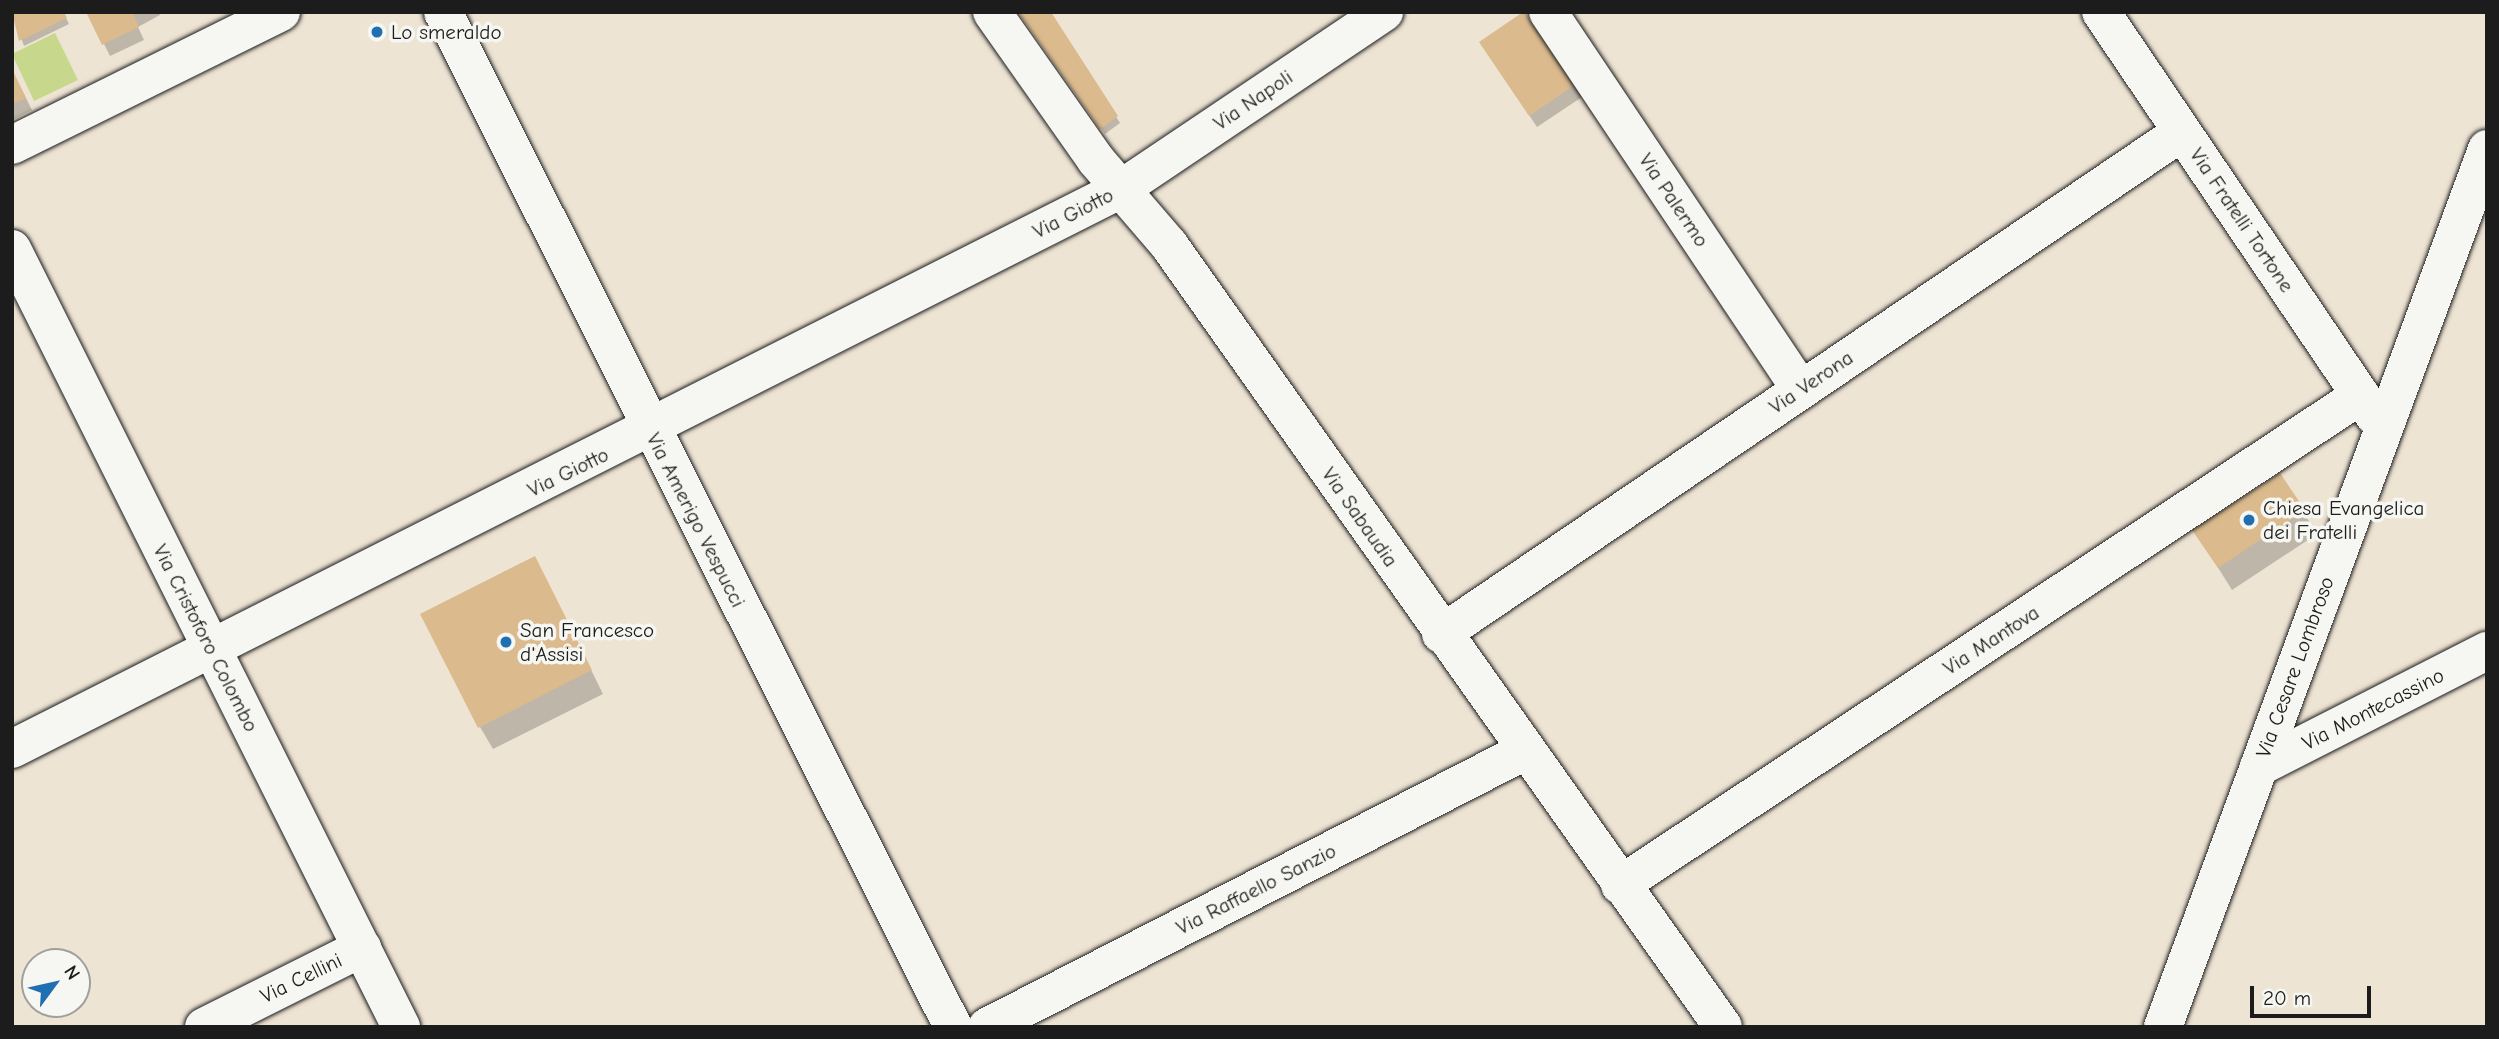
<!DOCTYPE html>
<style>
body{margin:0}
#map{position:relative;width:2499px;height:1039px;overflow:hidden;background:#eee4d4;font-family:"Comic Neue",sans-serif}
div>[style]{position:absolute}
[style*='--x']{left:calc(var(--x)*1px);top:calc(var(--y)*1px);width:calc(var(--w)*1px);rotate:calc(var(--a)*1deg)}
.green>*{inset:0;background:#c7d78c}
.shadow>*{inset:0;background:#0003}
.building>*{inset:0;background:#dbba8e}
.roads{filter:drop-shadow(0 0 2px #1c1c1c) drop-shadow(0 0 2px #1c1c1c)}
.minor>*{height:38px;margin:-19px;padding:0 19px;transform-origin:19px;border-radius:19px;background:#f6f6f2}
.dots>*{width:19px;height:19px;translate:-50% -50%;box-sizing:border-box;border:4px solid #f6f6f2;border-radius:50%}
span{translate:-50% -50%;white-space:nowrap;text-align:center;line-height:1.15;-webkit-text-stroke:7px #f6f6f2;paint-order:stroke}
.poi-label{font-size:21px;color:#1c1c1c}
.left{translate:0 -50%;text-align:left}
.street-label{font-size:21px;color:#1c1c1c}
.frame{position:absolute;inset:0;border:14px solid #1c1c1c;pointer-events:none}
.north{position:absolute;left:21px;top:948px;width:70px;height:70px;box-sizing:border-box;background:#f6f6f2;border:2px solid #9f9f9c;border-radius:50%;rotate:57deg;font-size:19px;font-weight:700;line-height:28px;text-align:center;color:#1c1c1c}
.north::after{content:'';display:block;margin:auto;width:24px;height:32px;background:#1f6fb2;clip-path:polygon(50% 0,100% 100%,50% 72%,0 100%)}
.scale{position:absolute;left:2250px;top:986px;width:121px;height:32px;box-sizing:border-box;border:4px solid #1c1c1c;border-top:0;padding-left:9px;font-size:21px;line-height:24px;white-space:nowrap;color:#1c1c1c;-webkit-text-stroke:5px #f6f6f2;paint-order:stroke}
</style>
<div id="map">
<div class="green">
<i style="clip-path:polygon(55px 33px,78px 80px,34px 101px,12px 54px)"></i>
</div>
<div class="shadow">
<i style="clip-path:polygon(12px 12px,63px 12px,69px 24px,24px 46px)"></i>
<i style="clip-path:polygon(88px 12px,159px 12px,160px 15px,138px 27px,144px 40px,110px 56px)"></i>
<i style="clip-path:polygon(1020px 12px,1050px 12px,1120px 123px,1105px 134px)"></i>
<i style="clip-path:polygon(1525px 13px,1582px 97px,1537px 127px,1481px 43px)"></i>
<i style="clip-path:polygon(12px 70px,32px 110px,12px 120px)"></i>
<i style="clip-path:polygon(2280px 475px,2317px 534px,2232px 590px,2195px 531px)"></i>
<i style="clip-path:polygon(547px 581px,603px 694px,493px 749px,480px 727px)"></i>
</div>
<div class="building">
<i style="clip-path:polygon(12px 12px,64px 12px,67px 18px,19px 41px)"></i>
<i style="clip-path:polygon(86px 12px,132px 12px,139px 27px,102px 45px)"></i>
<i style="clip-path:polygon(1018px 12px,1051px 12px,1118px 116px,1100px 129px)"></i>
<i style="clip-path:polygon(1523px 12px,1576px 84px,1529px 116px,1479px 42px)"></i>
<i style="clip-path:polygon(12px 69px,26px 98px,12px 104px)"></i>
<i style="clip-path:polygon(2280px 473px,2305px 510px,2218px 568px,2192px 530px)"></i>
<i style="clip-path:polygon(535px 556px,592px 670px,478px 728px,420px 614px)"></i>
</div>
<div class="roads">
<div class="minor">
<i style="--x:443;--y:12;--w:1136;--a:63.32"></i>
<i style="--x:992;--y:12;--w:181;--a:54.9"></i>
<i style="--x:1096;--y:160;--w:112;--a:49.3"></i>
<i style="--x:1169;--y:245;--w:958;--a:54.68"></i>
<i style="--x:1548;--y:12;--w:453;--a:56.2"></i>
<i style="--x:2101;--y:12;--w:488;--a:55.9"></i>
<i style="--x:12;--y:145;--w:300;--a:-26.3"></i>
<i style="--x:12;--y:249;--w:870;--a:63.43"></i>
<i style="--x:1441;--y:634;--w:895;--a:-34.12"></i>
<i style="--x:12;--y:749;--w:1242;--a:-26.79"></i>
<i style="--x:1121;--y:189;--w:317;--a:-33.9"></i>
<i style="--x:2259;--y:767;--w:256;--a:-27"></i>
<i style="--x:1620;--y:885;--w:888;--a:-33.48"></i>
<i style="--x:204;--y:1027;--w:177;--a:-26.6"></i>
<i style="--x:987;--y:1027;--w:605;--a:-27.16"></i>
<i style="--x:2163;--y:1027;--w:936;--a:-69.74"></i>
</div>
</div>
<div class="dots">
<i style="left:377px;top:32px;background:#1f6fb2"></i>
<i style="left:2249px;top:520px;background:#1f6fb2"></i>
<i style="left:506px;top:642px;background:#1f6fb2"></i>
</div>
<div class="poi-label">
<span class="left" style="left:391px;top:32px">Lo smeraldo</span>
<span class="left" style="left:2263px;top:520px">Chiesa Evangelica<br>dei Fratelli</span>
<span class="left" style="left:520px;top:642px">San Francesco<br>d'Assisi</span>
</div>
<div class="street-label">
<span style="left:1253px;top:100px;rotate:-34deg">Via Napoli</span>
<span style="left:1674px;top:200px;rotate:56deg">Via Palermo</span>
<span style="left:1073px;top:213px;rotate:-27deg">Via Giotto</span>
<span style="left:2242px;top:220px;rotate:56deg">Via Fratelli Tortone</span>
<span style="left:1811px;top:382px;rotate:-34deg">Via Verona</span>
<span style="left:568px;top:472px;rotate:-26deg">Via Giotto</span>
<span style="left:1360px;top:517px;rotate:55deg">Via Sabaudia</span>
<span style="left:696px;top:520px;rotate:63deg">Via Amerigo Vespucci</span>
<span style="left:206px;top:638px;rotate:63deg">Via Cristoforo Colombo</span>
<span style="left:1991px;top:640px;rotate:-33deg">Via Mantova</span>
<span style="left:2295px;top:667px;rotate:-70deg">Via Cesare Lombroso</span>
<span style="left:2373px;top:709px;rotate:-27deg">Via Montecassino</span>
<span style="left:1256px;top:889px;rotate:-27deg">Via Raffaello Sanzio</span>
<span style="left:301px;top:978px;rotate:-26deg">Via Cellini</span>
</div>
<div class="frame"></div>
<div class="north">N</div>
<div class="scale">20 m</div>
</div>
